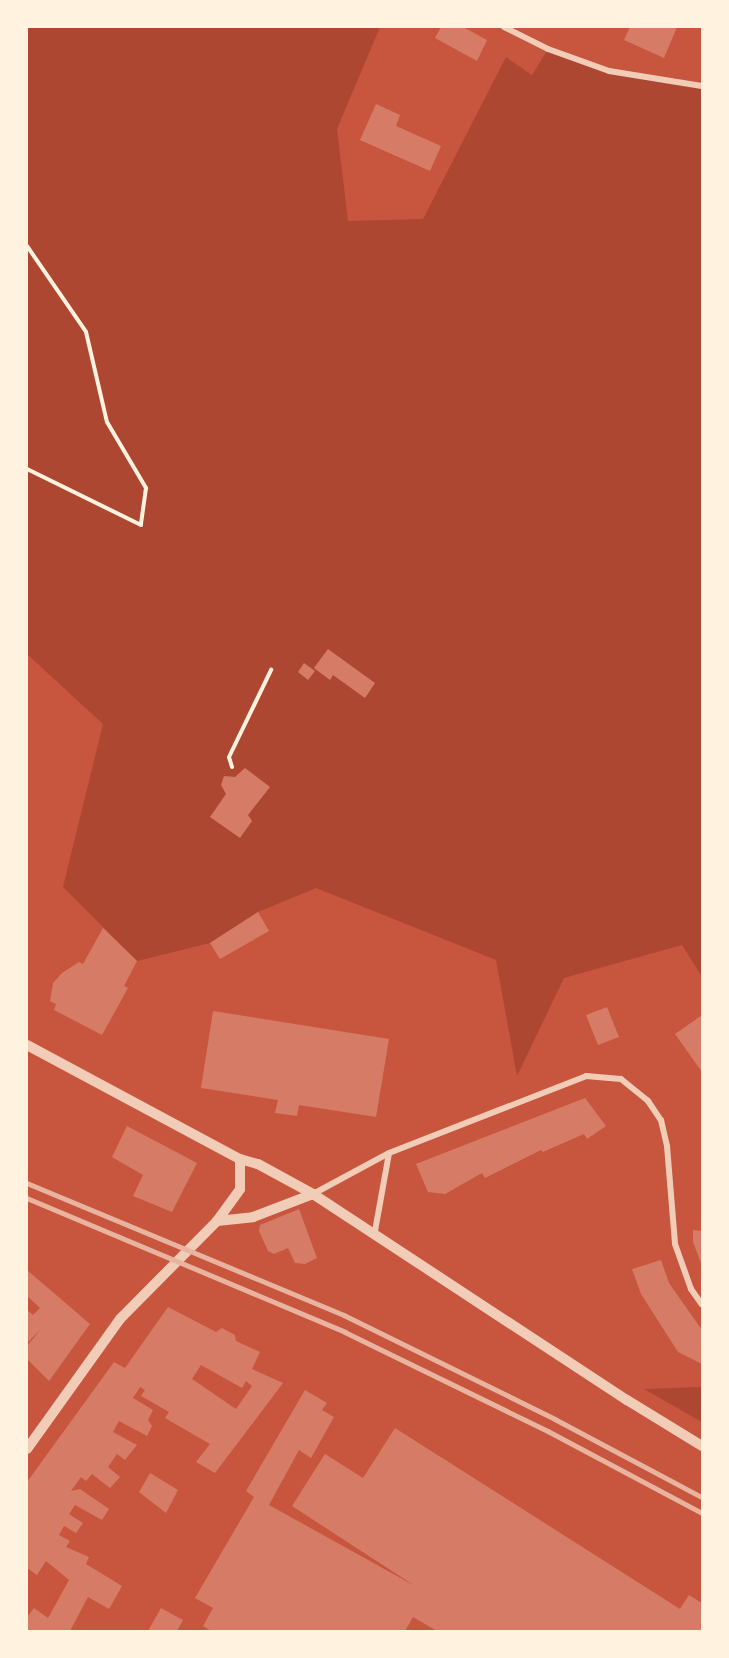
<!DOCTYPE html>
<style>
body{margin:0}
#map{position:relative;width:729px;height:1658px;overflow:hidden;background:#c8553d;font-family:"IBM Plex Sans",sans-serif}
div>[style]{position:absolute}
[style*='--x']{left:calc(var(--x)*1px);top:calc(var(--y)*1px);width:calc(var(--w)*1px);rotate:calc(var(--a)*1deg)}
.green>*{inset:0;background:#ae4732}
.building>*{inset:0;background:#d67c66}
.path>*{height:4px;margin:-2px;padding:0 2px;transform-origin:2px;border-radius:2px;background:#fff3e0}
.minor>*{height:6px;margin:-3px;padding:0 3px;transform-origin:3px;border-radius:3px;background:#f1ccb7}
.tertiary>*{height:10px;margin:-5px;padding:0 5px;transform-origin:5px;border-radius:5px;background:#f1ccb7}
.rail>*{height:4.5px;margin:-2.25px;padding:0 2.25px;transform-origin:2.25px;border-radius:2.25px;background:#e9b49f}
span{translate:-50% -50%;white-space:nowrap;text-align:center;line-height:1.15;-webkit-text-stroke:6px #fff3e0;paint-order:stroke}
.frame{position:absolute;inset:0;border:28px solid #fff3e0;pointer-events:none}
</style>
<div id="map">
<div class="green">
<i style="clip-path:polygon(27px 27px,380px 27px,337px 129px,348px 221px,423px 219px,506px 57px,532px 75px,548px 49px,609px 71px,702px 86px,702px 977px,682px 945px,564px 978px,517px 1076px,496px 960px,316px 888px,258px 912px,210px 943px,137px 961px,63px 887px,103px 724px,27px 654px)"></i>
<i style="clip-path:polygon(702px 1387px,702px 1422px,644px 1389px)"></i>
</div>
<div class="building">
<i style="clip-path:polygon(441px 27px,463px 27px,487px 40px,477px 61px,435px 38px)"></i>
<i style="clip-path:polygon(630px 27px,677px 27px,664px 58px,624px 40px)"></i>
<i style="clip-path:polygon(376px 104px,400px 115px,396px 126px,441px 146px,430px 171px,360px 140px)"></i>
<i style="clip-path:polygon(328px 649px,375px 683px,365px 698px,333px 675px,330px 680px,314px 668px)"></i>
<i style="clip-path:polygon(304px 663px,315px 671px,308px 680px,298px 672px)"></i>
<i style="clip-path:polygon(245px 768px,270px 787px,248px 815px,252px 821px,240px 838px,210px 817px,226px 794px,221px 785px,224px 776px,235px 777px)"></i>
<i style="clip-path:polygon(258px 912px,269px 931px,220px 959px,210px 943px)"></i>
<i style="clip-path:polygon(103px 928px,137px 961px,124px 986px,128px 988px,102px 1035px,54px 1010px,56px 1004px,50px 1001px,53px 983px,62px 973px,79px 962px,83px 964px)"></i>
<i style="clip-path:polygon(607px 1007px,619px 1037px,598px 1045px,586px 1015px)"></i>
<i style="clip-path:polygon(213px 1011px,389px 1039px,376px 1117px,299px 1105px,297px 1116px,275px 1113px,278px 1100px,201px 1088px)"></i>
<i style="clip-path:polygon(702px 1015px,702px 1072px,675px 1034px)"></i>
<i style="clip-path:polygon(585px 1098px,606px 1126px,587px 1139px,584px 1134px,543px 1152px,541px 1150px,485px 1178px,482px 1173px,445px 1194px,428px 1192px,416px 1164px)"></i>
<i style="clip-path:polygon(127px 1126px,197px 1163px,172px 1212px,133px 1196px,143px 1175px,112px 1157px)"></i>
<i style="clip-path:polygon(299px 1209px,317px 1258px,305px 1264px,295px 1263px,288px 1248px,274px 1254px,268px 1251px,259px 1231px,260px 1225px)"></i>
<i style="clip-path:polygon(693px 1230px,702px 1231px,702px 1266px,693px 1242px)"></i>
<i style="clip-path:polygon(661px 1260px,669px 1283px,702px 1330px,702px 1364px,678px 1352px,641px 1294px,632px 1269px)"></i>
<i style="clip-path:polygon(27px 1270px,90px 1324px,49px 1381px,27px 1359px,27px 1346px,41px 1329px,27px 1343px,27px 1310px,33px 1315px,40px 1308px,27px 1296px)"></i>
<i style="clip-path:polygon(evenodd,168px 1307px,216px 1332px,222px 1328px,235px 1335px,236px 1341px,260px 1352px,252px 1369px,283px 1383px,215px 1473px,196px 1462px,210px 1444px,165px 1418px,169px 1412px,141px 1396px,145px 1390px,140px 1387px,133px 1398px,153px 1410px,148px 1420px,152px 1426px,147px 1436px,119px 1421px,113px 1432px,137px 1445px,125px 1460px,117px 1454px,108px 1467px,120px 1477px,110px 1488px,92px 1474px,86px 1481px,81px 1477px,71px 1491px,80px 1489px,109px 1509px,102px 1520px,75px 1505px,69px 1514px,83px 1523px,76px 1533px,64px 1526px,59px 1535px,70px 1541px,66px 1547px,89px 1557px,86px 1564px,122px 1586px,109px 1609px,88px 1597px,70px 1631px,27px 1631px,27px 1617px,34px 1608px,48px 1618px,69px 1580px,46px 1561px,37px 1575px,27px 1568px,27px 1482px,114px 1362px,125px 1368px,168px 1307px,201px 1365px,242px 1388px,246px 1381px,252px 1386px,236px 1409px,192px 1379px,201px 1365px)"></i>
<i style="clip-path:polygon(305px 1390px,327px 1403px,322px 1410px,334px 1417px,311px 1458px,299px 1450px,269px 1505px,415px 1586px,292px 1506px,325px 1454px,363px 1478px,395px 1428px,680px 1609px,689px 1595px,702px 1603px,702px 1631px,437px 1631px,413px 1617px,405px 1631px,211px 1631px,203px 1626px,213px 1608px,195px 1598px,254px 1497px,246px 1491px)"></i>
<i style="clip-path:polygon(150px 1473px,178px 1490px,166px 1513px,139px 1492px)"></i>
<i style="clip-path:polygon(161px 1608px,183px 1620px,177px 1631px,148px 1631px)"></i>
</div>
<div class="path">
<i style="--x:27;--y:246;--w:104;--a:55.5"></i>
<i style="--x:86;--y:332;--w:92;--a:76.9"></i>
<i style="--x:107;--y:422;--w:77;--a:59.4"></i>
<i style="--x:146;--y:488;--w:37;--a:98"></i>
<i style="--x:141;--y:525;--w:127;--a:-153.8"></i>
<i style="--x:232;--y:767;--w:10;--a:-107"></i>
<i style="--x:229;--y:757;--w:97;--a:-64.2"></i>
</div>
<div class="minor">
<i style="--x:504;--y:27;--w:49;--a:26.6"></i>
<i style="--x:548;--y:49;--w:65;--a:19.8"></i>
<i style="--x:609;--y:71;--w:94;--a:9.2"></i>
<i style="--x:313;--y:1194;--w:86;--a:-28.3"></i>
<i style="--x:389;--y:1153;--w:212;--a:-21.3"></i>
<i style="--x:586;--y:1076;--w:35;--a:5"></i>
<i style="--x:621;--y:1079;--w:35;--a:39"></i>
<i style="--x:648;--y:1101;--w:23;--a:56"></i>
<i style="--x:661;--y:1120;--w:27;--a:77"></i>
<i style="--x:667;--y:1146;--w:98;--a:85.3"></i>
<i style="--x:675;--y:1244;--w:48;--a:70.4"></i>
<i style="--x:691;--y:1289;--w:19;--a:55"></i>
<i style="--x:375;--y:1231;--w:79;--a:-79.8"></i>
</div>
<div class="tertiary">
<i style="--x:27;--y:1045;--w:242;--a:28.2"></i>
<i style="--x:240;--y:1159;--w:19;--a:16"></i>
<i style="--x:258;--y:1164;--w:63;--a:28.6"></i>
<i style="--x:313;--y:1194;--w:376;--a:33.3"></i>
<i style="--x:627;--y:1400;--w:88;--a:31.5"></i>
<i style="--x:217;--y:1221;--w:36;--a:-6"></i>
<i style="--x:253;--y:1217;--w:64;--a:-21"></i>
<i style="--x:27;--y:1449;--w:160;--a:-54.4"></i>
<i style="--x:120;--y:1319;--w:138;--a:-45.3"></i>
<i style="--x:217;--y:1221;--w:39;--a:-54"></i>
<i style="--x:240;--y:1189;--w:30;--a:-90"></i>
</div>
<div class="rail">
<i style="--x:27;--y:1183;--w:343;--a:22.6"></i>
<i style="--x:344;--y:1315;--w:235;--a:26.2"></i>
<i style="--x:555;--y:1419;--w:166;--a:28"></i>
<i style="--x:27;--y:1198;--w:345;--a:22.8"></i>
<i style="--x:345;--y:1332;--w:226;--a:26"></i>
<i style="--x:548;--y:1431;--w:174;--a:28"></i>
</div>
<div class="frame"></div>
</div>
